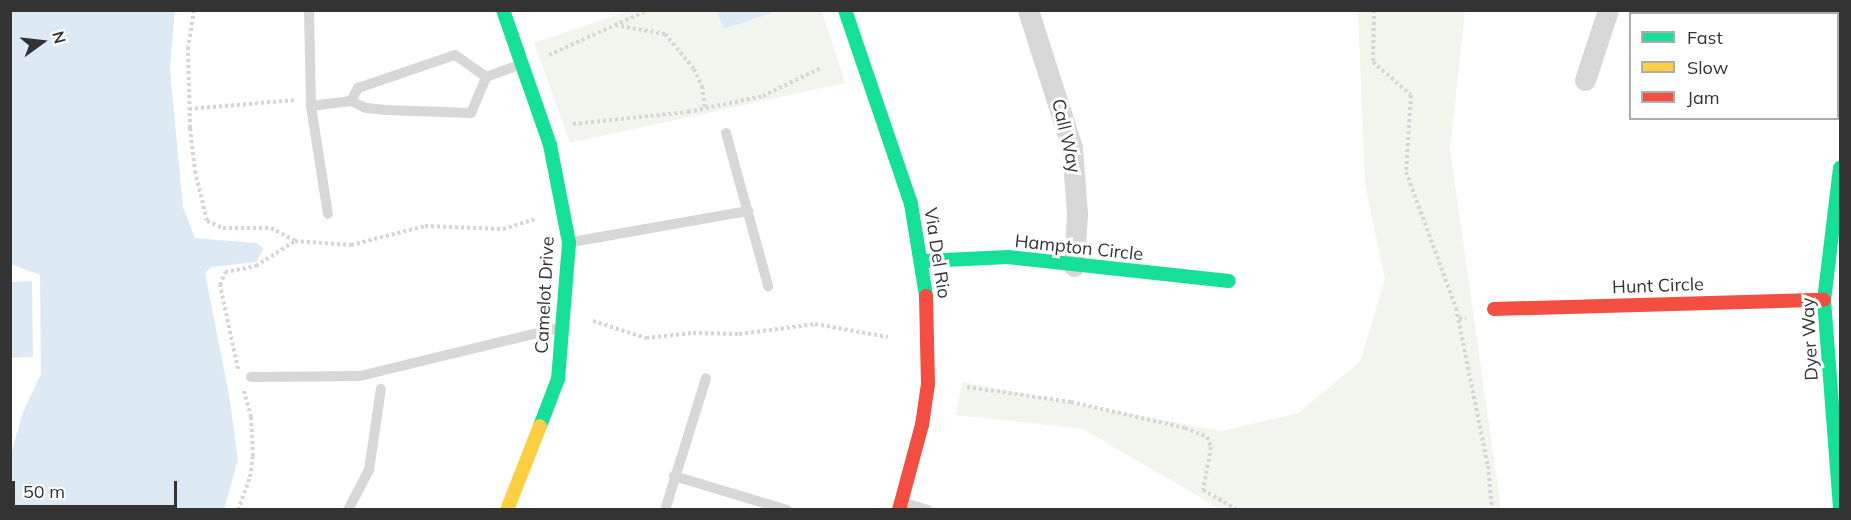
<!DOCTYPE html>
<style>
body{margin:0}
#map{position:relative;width:1851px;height:520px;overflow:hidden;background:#fff;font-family:Mulish,sans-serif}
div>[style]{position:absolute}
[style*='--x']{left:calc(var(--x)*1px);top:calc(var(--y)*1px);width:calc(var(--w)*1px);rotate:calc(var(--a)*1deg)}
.green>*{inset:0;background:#f1f5ed}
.water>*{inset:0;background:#ddeaf3}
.path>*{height:4px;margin-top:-2px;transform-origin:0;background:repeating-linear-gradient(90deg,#d6d6d6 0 3px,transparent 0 6px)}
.lane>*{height:10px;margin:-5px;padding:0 5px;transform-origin:5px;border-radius:5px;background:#d7d7d7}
.street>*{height:21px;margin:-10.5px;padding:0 10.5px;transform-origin:10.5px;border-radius:10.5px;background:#d7d7d7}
.fast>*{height:14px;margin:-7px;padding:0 7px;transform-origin:7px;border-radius:7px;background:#16e098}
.slow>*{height:14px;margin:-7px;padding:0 7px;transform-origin:7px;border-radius:7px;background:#ffcf43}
.jam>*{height:14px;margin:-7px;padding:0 7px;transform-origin:7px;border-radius:7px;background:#f24e42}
span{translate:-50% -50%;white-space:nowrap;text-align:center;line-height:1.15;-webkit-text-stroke:6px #fff;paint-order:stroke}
.street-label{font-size:18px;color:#333}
.frame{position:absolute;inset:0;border:12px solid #333;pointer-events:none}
.legend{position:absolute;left:1629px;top:12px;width:210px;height:108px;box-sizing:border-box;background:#fff;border:2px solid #adadad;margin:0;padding:8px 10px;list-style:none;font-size:18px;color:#333}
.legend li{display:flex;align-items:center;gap:12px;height:30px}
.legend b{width:30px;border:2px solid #adadad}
.north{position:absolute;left:12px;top:12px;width:60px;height:60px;-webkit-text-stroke:4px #fff;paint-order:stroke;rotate:75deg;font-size:16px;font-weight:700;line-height:24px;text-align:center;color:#333}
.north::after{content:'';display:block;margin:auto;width:21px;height:27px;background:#333;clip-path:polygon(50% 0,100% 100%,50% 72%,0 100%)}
.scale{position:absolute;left:12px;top:481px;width:165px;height:27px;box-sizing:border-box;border:3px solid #333;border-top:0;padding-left:8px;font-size:18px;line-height:21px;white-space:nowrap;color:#333;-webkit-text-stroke:4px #fff;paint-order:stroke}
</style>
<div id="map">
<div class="green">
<i style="clip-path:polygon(628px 11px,822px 11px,845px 83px,570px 143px,534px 43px)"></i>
<i style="clip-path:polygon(1358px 11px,1465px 11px,1450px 150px,1501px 509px,1220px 509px,1083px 429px,956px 415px,962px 382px,1222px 431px,1298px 413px,1360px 362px,1385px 279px,1365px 185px)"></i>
</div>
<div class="water">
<i style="clip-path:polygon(11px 10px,175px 11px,170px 69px,183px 207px,195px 238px,257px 243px,264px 249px,256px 262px,211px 267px,205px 273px,229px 395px,238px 460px,224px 509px,11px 509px,12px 450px,23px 412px,41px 374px,40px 275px,11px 264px)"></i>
<i style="clip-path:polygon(717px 11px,770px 11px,771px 13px,724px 29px)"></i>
<i style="clip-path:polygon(32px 281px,33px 357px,11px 358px,11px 282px)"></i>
</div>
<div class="path">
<i style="--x:194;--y:10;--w:37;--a:99"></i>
<i style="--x:188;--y:47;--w:81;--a:88.6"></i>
<i style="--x:190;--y:128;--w:43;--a:83.4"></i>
<i style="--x:195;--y:171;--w:51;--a:76.5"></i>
<i style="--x:207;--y:221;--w:17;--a:24"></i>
<i style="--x:223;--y:228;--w:48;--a:0"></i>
<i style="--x:271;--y:228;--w:27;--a:28"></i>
<i style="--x:1374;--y:10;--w:52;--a:91.1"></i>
<i style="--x:1373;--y:62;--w:50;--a:41"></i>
<i style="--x:1411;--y:95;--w:77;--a:93.7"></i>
<i style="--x:1406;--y:172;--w:145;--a:69.8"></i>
<i style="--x:1456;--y:308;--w:161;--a:78.6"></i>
<i style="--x:1488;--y:466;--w:44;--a:84.8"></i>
<i style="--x:615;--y:25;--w:51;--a:10.2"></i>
<i style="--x:665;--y:34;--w:45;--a:50.4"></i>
<i style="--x:694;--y:69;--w:19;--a:65"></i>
<i style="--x:702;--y:86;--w:21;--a:82"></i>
<i style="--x:549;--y:55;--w:109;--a:-24.4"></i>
<i style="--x:189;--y:109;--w:107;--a:-4.8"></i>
<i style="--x:573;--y:124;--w:116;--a:-6"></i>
<i style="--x:688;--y:112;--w:77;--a:-12"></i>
<i style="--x:763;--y:96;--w:64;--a:-25.8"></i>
<i style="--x:1459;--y:319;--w:7;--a:-8"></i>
<i style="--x:593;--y:321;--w:56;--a:17.8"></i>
<i style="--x:646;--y:338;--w:47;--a:-6.1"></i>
<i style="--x:693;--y:333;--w:46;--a:1.2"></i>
<i style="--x:739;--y:334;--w:77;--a:-7.5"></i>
<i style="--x:815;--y:324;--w:74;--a:10.1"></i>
<i style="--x:238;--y:369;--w:86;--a:-102.1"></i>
<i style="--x:220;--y:285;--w:14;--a:-69"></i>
<i style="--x:225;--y:272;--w:32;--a:-11"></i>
<i style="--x:256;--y:266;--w:46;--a:-32.7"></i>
<i style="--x:295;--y:241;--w:56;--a:4.1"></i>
<i style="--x:351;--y:245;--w:76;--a:-14.4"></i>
<i style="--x:425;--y:226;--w:78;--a:2.2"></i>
<i style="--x:503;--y:229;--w:34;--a:-17"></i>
<i style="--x:967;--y:387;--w:105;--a:8.2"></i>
<i style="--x:1071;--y:402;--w:117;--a:12.8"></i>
<i style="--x:1185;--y:428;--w:24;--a:22"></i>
<i style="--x:1207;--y:437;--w:11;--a:68"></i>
<i style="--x:1211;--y:447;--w:44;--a:100.5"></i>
<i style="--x:1203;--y:490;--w:39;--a:30"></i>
<i style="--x:238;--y:510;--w:35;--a:-70"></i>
<i style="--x:250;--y:477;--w:21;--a:-82"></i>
<i style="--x:253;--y:456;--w:39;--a:-93"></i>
<i style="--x:251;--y:417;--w:27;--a:-105"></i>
</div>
<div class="lane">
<i style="--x:309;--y:10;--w:96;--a:88.8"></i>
<i style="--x:311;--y:106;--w:109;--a:81.1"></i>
<i style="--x:351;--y:101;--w:15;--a:-62"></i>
<i style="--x:358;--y:88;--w:102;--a:-18.8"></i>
<i style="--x:455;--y:55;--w:38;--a:35"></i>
<i style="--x:311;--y:106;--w:40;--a:-7.1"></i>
<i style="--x:351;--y:101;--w:17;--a:25"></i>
<i style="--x:366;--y:108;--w:20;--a:6"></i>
<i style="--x:386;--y:110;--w:85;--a:2"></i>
<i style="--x:471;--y:113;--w:39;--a:-67"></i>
<i style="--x:486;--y:77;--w:35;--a:-20"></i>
<i style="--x:726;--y:133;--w:159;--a:74.6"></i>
<i style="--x:572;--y:242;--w:179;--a:-10"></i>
<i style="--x:251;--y:377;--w:109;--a:-0.5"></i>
<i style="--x:360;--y:376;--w:205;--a:-13.6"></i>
<i style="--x:674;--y:476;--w:118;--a:16.7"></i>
<i style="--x:905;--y:503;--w:24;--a:17"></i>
<i style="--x:348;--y:510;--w:45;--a:-62.3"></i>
<i style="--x:369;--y:470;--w:82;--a:-81.6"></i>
<i style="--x:665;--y:510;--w:138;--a:-72.7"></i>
</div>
<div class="street">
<i style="--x:1028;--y:10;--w:145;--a:72.3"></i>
<i style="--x:1072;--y:148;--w:65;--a:85.6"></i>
<i style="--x:1077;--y:213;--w:53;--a:93.2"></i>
<i style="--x:1585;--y:80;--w:74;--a:-71.8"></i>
</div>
<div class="fast">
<i style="--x:503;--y:10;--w:143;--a:70.8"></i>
<i style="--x:550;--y:145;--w:100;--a:79"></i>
<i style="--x:569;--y:243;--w:136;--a:94.6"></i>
<i style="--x:558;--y:379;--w:50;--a:111"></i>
<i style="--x:845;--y:10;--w:205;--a:71.2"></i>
<i style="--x:911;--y:204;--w:93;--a:80.7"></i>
<i style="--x:1840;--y:168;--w:133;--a:96.9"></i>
<i style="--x:1824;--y:300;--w:211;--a:85.6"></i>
<i style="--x:923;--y:261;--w:85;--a:-2.7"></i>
<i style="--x:1008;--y:257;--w:222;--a:6.2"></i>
</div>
<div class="slow">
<i style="--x:507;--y:510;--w:90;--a:-68.6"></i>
</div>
<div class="jam">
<i style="--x:1494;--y:309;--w:330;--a:-1.6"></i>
<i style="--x:899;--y:510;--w:88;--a:-74.9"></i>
<i style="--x:922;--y:425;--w:41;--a:-81.7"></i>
<i style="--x:928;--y:384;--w:88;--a:-91.3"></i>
</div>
<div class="street-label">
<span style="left:1066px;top:136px;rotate:77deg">Call Way</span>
<span style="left:1079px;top:248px;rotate:6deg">Hampton Circle</span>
<span style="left:937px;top:253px;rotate:81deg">Via Del Rio</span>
<span style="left:1658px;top:286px;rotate:-2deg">Hunt Circle</span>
<span style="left:545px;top:295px;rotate:-87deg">Camelot Drive</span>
<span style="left:1810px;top:339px;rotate:-93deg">Dyer Way</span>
</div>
<div class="frame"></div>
<ul class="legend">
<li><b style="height:8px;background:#16e098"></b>Fast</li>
<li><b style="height:8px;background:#ffcf43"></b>Slow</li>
<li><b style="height:8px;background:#f24e42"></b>Jam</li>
</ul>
<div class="north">N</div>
<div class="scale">50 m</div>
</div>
